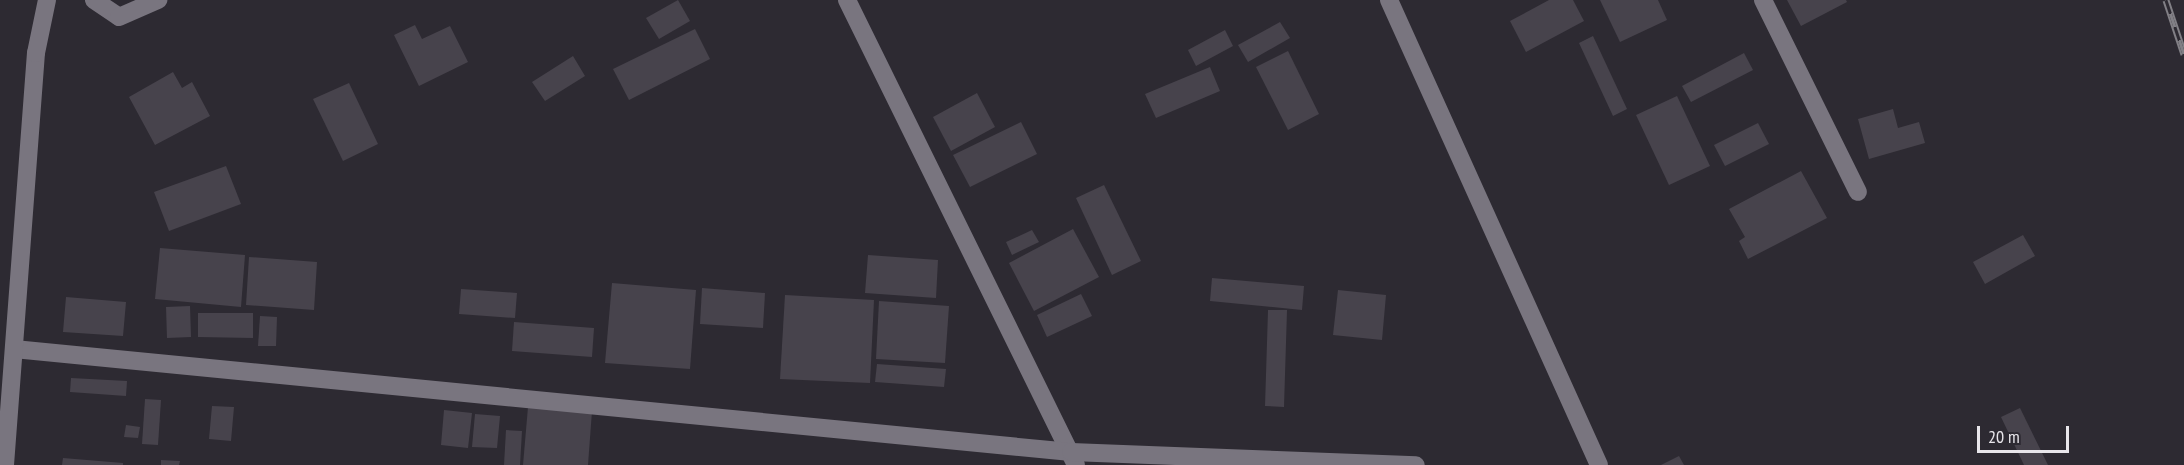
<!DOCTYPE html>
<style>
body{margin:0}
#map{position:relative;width:2184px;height:465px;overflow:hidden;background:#2d2a32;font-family:"PT Sans Narrow",sans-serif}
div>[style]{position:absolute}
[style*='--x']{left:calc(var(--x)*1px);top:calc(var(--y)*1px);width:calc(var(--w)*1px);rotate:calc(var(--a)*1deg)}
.building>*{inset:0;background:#47434c}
.minor>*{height:18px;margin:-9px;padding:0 9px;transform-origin:9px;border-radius:9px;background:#79757f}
.rail>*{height:7px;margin-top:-3.5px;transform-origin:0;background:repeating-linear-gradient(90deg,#2d2a32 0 14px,#828086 0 28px);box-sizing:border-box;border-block:2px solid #828086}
span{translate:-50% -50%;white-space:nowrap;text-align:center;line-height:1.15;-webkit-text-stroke:5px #2d2a32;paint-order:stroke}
.scale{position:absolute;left:1977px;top:426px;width:92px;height:27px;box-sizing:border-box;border:3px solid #e8e6eb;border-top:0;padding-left:8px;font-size:18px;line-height:21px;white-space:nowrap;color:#e8e6eb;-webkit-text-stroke:4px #2d2a32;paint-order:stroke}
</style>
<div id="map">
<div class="building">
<i style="clip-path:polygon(678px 0,690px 21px,659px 39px,646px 18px)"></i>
<i style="clip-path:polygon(1549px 0,1573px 0,1584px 21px,1526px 52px,1510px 21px)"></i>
<i style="clip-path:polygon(1600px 0,1658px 0,1667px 20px,1620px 42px)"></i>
<i style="clip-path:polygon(1787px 0,1846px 0,1847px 2px,1801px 26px)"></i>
<i style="clip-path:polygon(1280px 22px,1290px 38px,1248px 62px,1238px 45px)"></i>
<i style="clip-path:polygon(415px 25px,422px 39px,450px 26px,468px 62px,419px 86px,394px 35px)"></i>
<i style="clip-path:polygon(695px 29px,710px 59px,629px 100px,613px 69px)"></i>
<i style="clip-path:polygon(1225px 30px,1233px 46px,1196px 66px,1188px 50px)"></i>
<i style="clip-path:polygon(1593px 36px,1627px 109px,1613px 116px,1579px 43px)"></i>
<i style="clip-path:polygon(1288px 51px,1319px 114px,1288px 130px,1256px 67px)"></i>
<i style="clip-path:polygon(1744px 53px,1753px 70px,1691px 102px,1682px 86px)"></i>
<i style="clip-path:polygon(573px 56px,585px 76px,545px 101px,532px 82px)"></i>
<i style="clip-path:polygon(1210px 67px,1220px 91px,1156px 118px,1145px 94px)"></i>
<i style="clip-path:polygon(173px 72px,182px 88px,192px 82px,210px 116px,155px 145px,129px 97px)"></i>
<i style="clip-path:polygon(349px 83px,378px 144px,343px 161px,313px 99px)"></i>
<i style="clip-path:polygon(977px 93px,995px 127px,951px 151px,933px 117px)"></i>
<i style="clip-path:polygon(1677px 96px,1710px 166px,1669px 185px,1636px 115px)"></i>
<i style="clip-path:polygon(1893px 109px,1898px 128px,1919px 122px,1925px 143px,1869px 159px,1858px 119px)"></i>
<i style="clip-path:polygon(1021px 122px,1037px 154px,970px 187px,953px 155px)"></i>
<i style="clip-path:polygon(1758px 123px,1769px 144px,1725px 166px,1714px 145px)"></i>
<i style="clip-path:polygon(226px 166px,241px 204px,169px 231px,154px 192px)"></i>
<i style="clip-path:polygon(1801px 171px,1827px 218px,1748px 259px,1739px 241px,1745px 237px,1729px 209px)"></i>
<i style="clip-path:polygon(1104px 185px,1141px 261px,1112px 275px,1076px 198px)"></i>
<i style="clip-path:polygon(1073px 229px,1099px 277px,1034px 311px,1009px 263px)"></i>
<i style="clip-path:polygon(1032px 230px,1039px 242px,1012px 255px,1006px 242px)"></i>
<i style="clip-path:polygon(2023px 235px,2035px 256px,1985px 284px,1973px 262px)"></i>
<i style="clip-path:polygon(160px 248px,245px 255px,241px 307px,155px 299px)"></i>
<i style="clip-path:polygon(868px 255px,938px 260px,936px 298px,865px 293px)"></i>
<i style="clip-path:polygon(249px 257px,317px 262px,314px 310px,246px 305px)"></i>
<i style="clip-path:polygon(1212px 278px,1304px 286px,1302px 310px,1210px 301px)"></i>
<i style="clip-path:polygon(612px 283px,696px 290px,690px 369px,605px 363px)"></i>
<i style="clip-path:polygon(702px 288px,765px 293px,763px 328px,700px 324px)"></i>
<i style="clip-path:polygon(461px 289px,517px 293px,515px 318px,459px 314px)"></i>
<i style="clip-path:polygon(1338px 290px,1386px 295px,1382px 340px,1333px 335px)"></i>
<i style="clip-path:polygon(1081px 294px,1092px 316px,1047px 337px,1037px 315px)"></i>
<i style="clip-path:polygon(785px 295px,874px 300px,870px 383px,780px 379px)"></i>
<i style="clip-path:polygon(66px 297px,126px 302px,123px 336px,63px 332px)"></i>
<i style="clip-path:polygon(879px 301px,949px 306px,945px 363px,876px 359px)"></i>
<i style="clip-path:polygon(190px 306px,191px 337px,167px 338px,166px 307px)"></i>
<i style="clip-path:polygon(1268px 310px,1287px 310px,1284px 407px,1265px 406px)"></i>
<i style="clip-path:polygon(198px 313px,253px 313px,253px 338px,198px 337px)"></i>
<i style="clip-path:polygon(260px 316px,277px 317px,276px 346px,258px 346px)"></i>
<i style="clip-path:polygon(514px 322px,594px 328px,592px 357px,512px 351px)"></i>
<i style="clip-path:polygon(877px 364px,946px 369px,944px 387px,875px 382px)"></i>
<i style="clip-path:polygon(71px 378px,127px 381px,126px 396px,70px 392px)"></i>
<i style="clip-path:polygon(145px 399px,161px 400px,158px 445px,142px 444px)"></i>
<i style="clip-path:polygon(212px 406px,234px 407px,231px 441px,209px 439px)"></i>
<i style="clip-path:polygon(528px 407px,592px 411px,588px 465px,523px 465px)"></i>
<i style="clip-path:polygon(2020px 408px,2048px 465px,2024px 465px,2001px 417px)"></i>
<i style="clip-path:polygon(444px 410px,472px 413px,468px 448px,441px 445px)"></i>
<i style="clip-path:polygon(475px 414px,500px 416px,497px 448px,472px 447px)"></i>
<i style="clip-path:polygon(126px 425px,140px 427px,138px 438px,124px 437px)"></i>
<i style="clip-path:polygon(506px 430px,522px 431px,520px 465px,504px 465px)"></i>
<i style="clip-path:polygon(1679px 456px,1684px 465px,1661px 465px)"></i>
<i style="clip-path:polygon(63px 458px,123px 463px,123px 465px,62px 465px)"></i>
<i style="clip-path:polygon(161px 460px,180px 461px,179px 465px,161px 465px)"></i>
</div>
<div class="minor">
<i style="--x:94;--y:0;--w:30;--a:34"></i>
<i style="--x:119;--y:17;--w:43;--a:-23.6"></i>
<i style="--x:847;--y:0;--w:518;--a:63.78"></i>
<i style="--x:1389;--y:0;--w:510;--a:65.7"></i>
<i style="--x:1763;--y:0;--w:214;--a:63.7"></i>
<i style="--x:14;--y:349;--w:1062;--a:5.57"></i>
<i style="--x:1071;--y:452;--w:345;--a:2.2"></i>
<i style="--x:5;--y:465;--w:413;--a:-85.7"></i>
<i style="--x:36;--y:53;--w:54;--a:-78.3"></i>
</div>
<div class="rail">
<i style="--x:2166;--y:0;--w:57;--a:71.6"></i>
</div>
<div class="scale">20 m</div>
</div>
